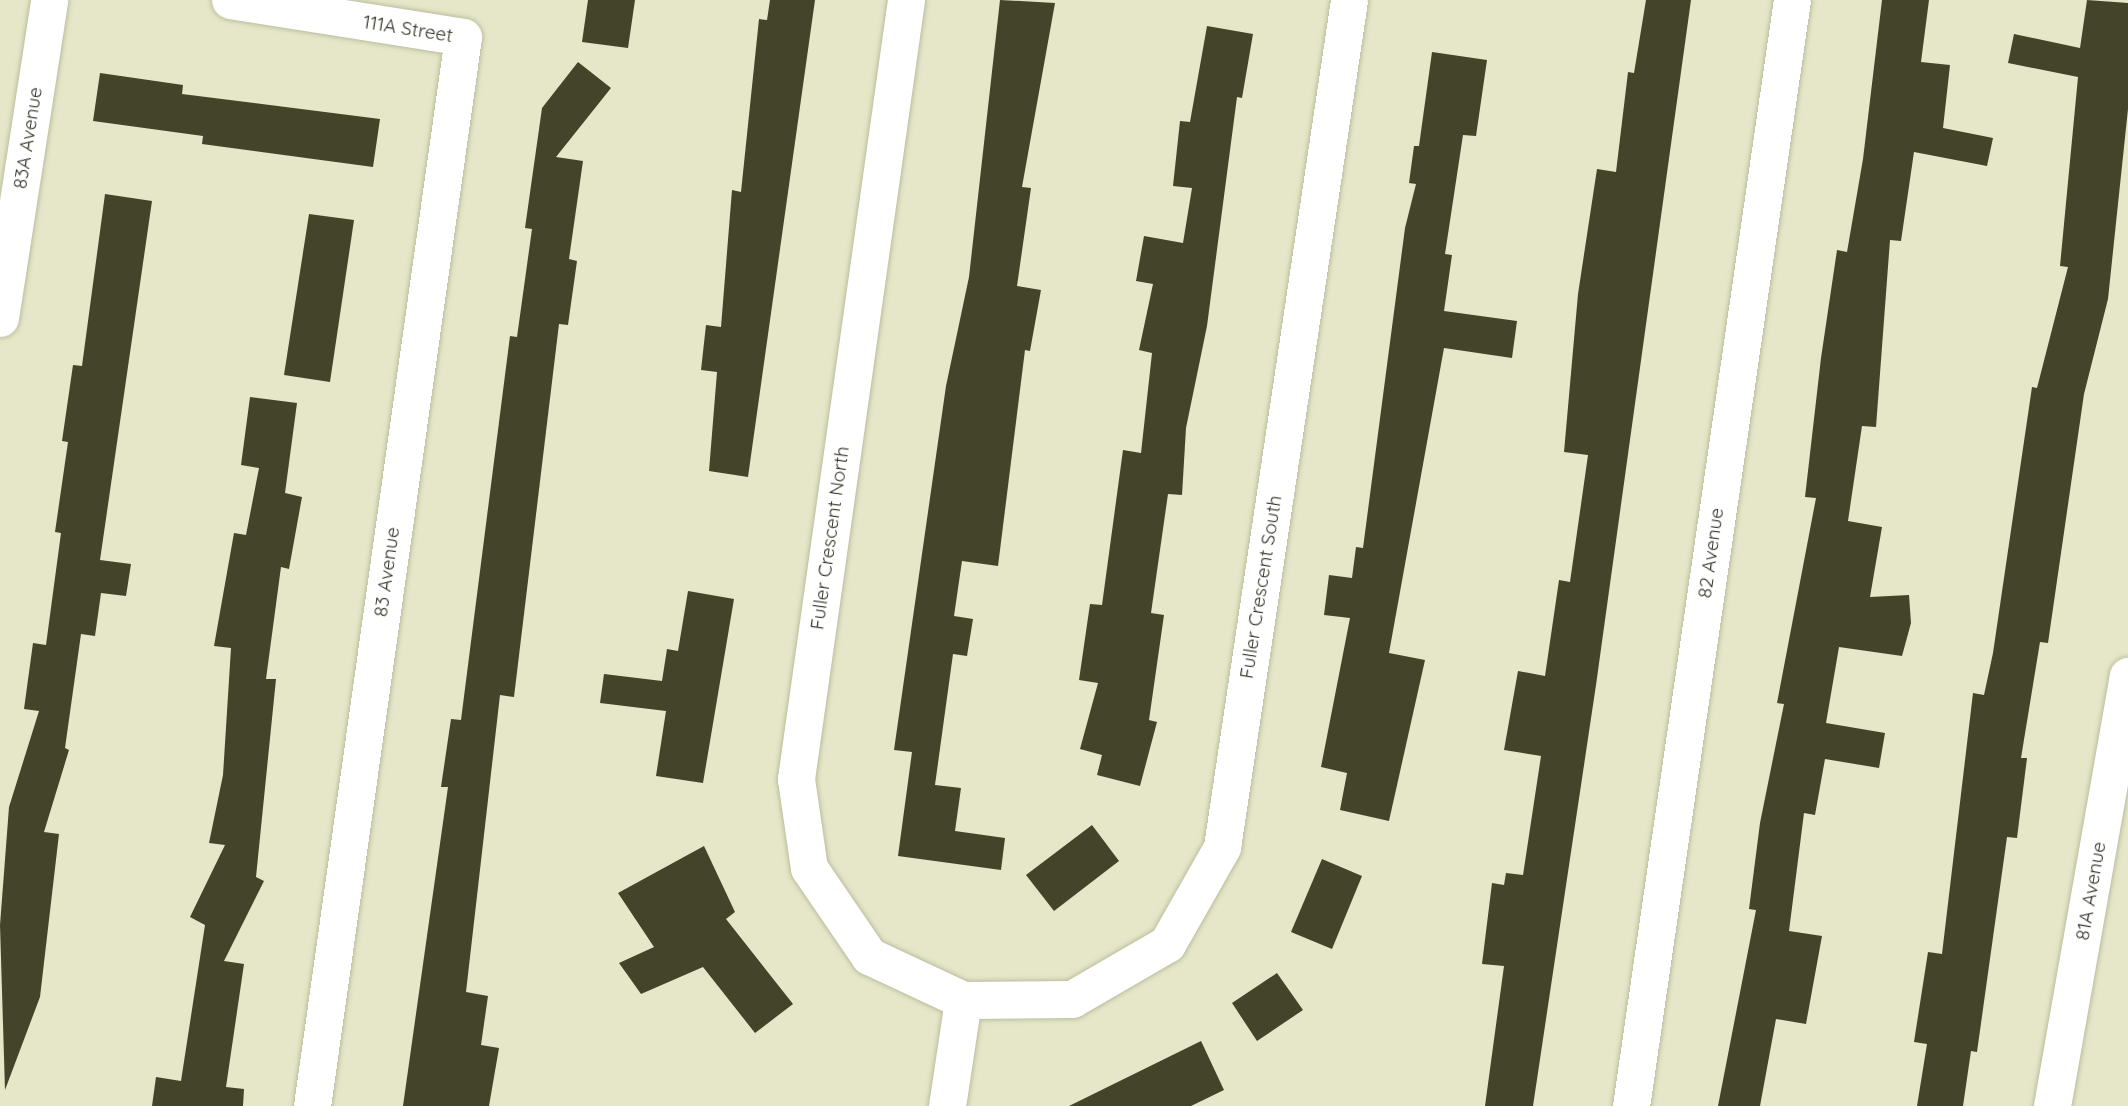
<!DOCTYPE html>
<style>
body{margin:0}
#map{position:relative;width:2128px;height:1106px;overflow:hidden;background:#e5e7c8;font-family:Quicksand,sans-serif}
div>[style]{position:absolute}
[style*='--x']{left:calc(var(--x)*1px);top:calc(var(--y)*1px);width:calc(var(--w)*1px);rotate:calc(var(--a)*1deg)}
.building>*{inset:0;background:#43442a}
.roads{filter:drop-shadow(0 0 2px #bbbd9f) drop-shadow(0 0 2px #bbbd9f)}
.minor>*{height:37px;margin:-18.5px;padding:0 18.5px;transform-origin:18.5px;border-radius:18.5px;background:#fff}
span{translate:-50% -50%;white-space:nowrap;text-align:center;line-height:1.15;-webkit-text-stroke:7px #fff;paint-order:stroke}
.street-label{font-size:19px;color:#323327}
</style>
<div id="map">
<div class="building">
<i style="clip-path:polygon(588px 0,635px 0,628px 48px,582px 42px)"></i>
<i style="clip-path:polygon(770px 0,815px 0,748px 477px,709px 471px,717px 372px,701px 370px,706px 325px,721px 327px,732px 190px,741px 192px,759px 19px,767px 20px)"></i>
<i style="clip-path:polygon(1000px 0,1055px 3px,1022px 187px,1031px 188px,1017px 286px,1041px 290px,1030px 351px,1025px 350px,998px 566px,962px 561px,954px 616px,973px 619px,967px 656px,953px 654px,935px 785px,961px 788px,955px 831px,1005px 838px,1001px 870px,898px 856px,912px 752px,894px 750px,946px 386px,969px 277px)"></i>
<i style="clip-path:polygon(1646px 0,1691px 0,1596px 685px,1533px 1106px,1485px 1106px,1504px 966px,1482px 964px,1492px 883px,1504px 885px,1506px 873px,1523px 875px,1541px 756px,1504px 750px,1518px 671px,1545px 676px,1559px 580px,1570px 582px,1588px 455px,1564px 452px,1578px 294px,1597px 169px,1616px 172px,1628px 72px,1634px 73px)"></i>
<i style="clip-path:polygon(1882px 0,1929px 0,1921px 62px,1950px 65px,1943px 128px,1993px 138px,1987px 166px,1914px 152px,1901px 241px,1890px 240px,1876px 427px,1862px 426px,1848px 521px,1882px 527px,1870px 597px,1909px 595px,1911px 623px,1902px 656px,1839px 647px,1826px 723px,1885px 733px,1879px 768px,1825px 759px,1815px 815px,1804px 813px,1789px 931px,1822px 936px,1806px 1024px,1776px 1019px,1760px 1106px,1718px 1106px,1756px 910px,1749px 909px,1760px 823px,1784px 704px,1777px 703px,1816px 498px,1805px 497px,1821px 358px,1837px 250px,1847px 252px,1863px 159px)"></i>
<i style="clip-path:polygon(2087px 0,2128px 3px,2128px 109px,2108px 299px,2084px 394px,2048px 643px,2040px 642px,2021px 758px,2027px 758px,2017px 838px,2007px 837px,1977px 1052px,1971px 1051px,1963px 1106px,1917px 1106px,1927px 1044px,1914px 1042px,1928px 952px,1942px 954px,1973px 693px,1984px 695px,1993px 653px,2032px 387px,2037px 388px,2068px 267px,2060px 266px,2078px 77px,2008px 63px,2014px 34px,2080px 48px)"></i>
<i style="clip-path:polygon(1207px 26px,1253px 34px,1242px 98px,1237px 97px,1207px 326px,1186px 428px,1182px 495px,1168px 494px,1151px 613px,1164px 615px,1149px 720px,1157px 722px,1140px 786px,1097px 775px,1102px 755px,1080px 749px,1098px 683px,1079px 680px,1090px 604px,1102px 605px,1123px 450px,1141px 453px,1152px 353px,1139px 350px,1153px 284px,1136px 281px,1144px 236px,1183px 243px,1192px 188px,1173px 186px,1180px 121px,1190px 122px)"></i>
<i style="clip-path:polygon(1432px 52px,1487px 60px,1476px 136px,1463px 135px,1445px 254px,1452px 255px,1444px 311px,1517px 321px,1512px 358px,1444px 348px,1389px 653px,1425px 660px,1389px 821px,1340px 810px,1347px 773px,1321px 767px,1350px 618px,1324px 615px,1329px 575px,1352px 578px,1356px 547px,1363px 548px,1405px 228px,1416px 184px,1409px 183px,1414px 146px,1419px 146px)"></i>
<i style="clip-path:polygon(578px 62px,611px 88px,556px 157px,583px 161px,569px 259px,577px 261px,568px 325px,559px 324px,514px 697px,500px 695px,466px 992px,488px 996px,481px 1045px,499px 1048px,489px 1106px,403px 1106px,448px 787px,441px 787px,451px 719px,461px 720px,510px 336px,517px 337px,532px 229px,525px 228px,542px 108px)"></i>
<i style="clip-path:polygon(100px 73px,183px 85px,182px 94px,380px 119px,373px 167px,202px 144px,203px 136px,93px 121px)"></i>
<i style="clip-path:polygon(105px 194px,152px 201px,100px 560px,131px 564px,126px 596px,101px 593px,95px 636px,81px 634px,65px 748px,69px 750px,44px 832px,59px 834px,40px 997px,5px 1090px,0 925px,9px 807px,39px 711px,24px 709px,33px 643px,46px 645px,61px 533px,55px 532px,68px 442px,62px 441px,73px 365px,82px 366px)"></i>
<i style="clip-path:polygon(309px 214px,354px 220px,330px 382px,284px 375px)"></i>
<i style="clip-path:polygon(250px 397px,297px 403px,285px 493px,302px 497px,289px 569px,281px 567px,266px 679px,276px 679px,256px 877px,264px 881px,224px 961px,244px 964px,226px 1087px,244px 1089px,243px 1106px,152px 1106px,156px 1077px,181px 1081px,205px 925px,190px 917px,225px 845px,209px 843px,223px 775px,231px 648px,214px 646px,234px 533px,246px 535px,259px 468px,241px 465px)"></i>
<i style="clip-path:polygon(688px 591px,734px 599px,703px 783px,656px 776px,666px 711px,600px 703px,604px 674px,662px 681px,667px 649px,678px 651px)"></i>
<i style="clip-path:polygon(1092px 825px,1119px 861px,1054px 911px,1026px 875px)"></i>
<i style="clip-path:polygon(704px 846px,735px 912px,726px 919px,793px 1004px,755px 1033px,703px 967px,641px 994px,619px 963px,654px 947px,618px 893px)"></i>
<i style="clip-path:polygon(1322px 859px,1362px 876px,1332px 949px,1291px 932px)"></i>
<i style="clip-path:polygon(1277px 973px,1303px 1010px,1257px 1041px,1232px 1003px)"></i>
<i style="clip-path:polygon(1201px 1041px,1224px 1090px,1191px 1106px,1069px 1106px)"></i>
</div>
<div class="roads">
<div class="minor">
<i style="--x:230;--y:0;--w:236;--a:9"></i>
<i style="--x:463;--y:37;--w:1080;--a:98.04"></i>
<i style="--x:906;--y:0;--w:787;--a:98.04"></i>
<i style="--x:796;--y:779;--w:90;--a:81.7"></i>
<i style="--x:809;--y:868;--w:107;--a:55.7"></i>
<i style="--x:869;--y:956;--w:104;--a:25.1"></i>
<i style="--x:963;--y:1000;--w:109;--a:-0.5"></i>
<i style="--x:1072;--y:999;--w:110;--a:-30.1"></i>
<i style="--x:1167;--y:944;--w:112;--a:-60.4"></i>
<i style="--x:1222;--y:847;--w:856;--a:-81.47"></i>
<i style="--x:0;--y:318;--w:322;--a:-81.2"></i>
<i style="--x:947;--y:1106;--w:107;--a:-81.4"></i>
<i style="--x:1631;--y:1106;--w:1118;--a:-81.72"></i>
<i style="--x:2052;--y:1106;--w:437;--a:-80"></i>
</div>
</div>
<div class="street-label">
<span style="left:408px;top:29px;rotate:9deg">111A Street</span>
<span style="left:28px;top:138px;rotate:-81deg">83A Avenue</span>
<span style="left:830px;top:538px;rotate:-82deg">Fuller Crescent North</span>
<span style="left:1711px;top:553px;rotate:-82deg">82 Avenue</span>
<span style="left:387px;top:572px;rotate:-82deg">83 Avenue</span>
<span style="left:1261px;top:587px;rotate:-81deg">Fuller Crescent South</span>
<span style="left:2091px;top:891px;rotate:-80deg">81A Avenue</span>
</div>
</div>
